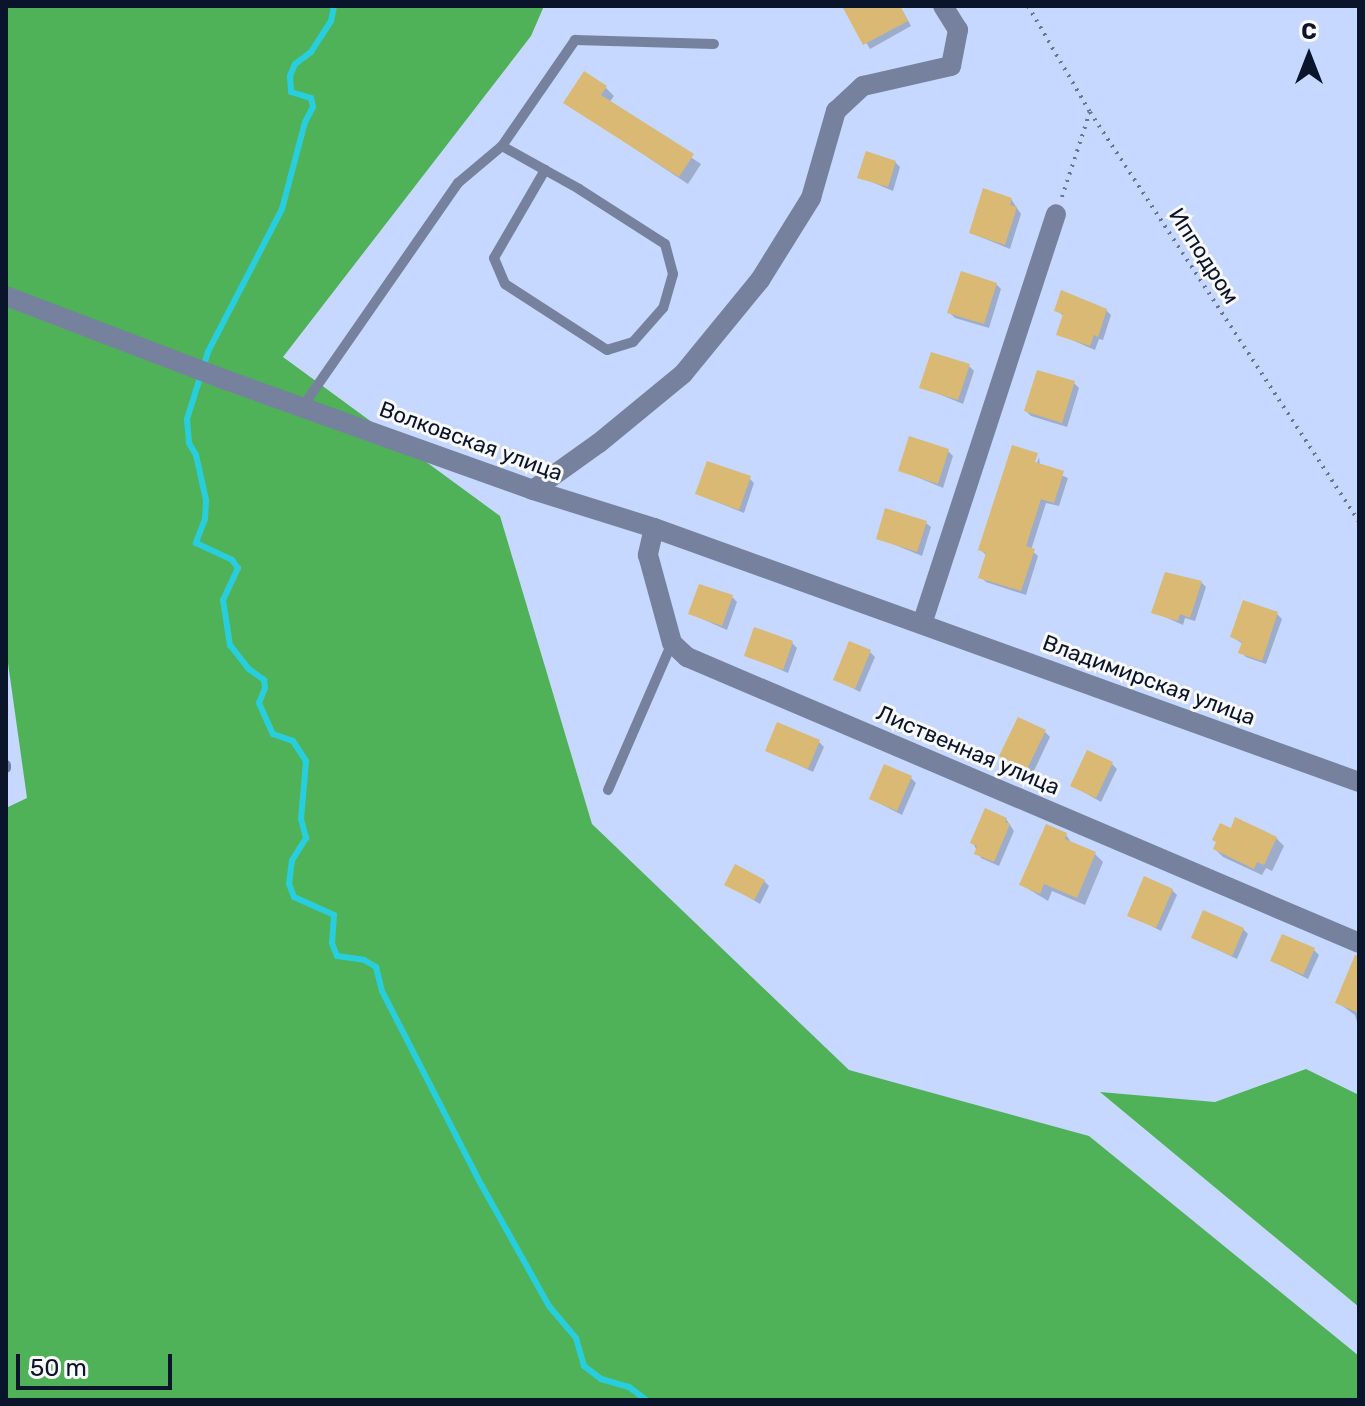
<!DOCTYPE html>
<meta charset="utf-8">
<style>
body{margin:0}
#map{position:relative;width:1365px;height:1406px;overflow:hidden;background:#c6d8ff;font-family:Rubik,sans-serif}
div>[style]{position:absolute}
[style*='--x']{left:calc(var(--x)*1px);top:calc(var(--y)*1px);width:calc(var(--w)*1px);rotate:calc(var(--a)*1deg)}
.forest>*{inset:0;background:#4fb258}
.shadow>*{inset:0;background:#0003}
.stream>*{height:6px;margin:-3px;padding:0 3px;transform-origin:3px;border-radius:3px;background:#29cede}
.building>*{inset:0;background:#d9b974}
.path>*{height:4px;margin-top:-2px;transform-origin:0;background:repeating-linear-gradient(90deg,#687694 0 2px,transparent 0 8px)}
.lane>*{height:10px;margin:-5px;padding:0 5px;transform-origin:5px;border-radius:5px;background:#76829d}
.street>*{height:20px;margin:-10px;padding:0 10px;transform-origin:10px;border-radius:10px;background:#76829d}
span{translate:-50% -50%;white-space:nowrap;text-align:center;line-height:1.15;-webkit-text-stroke:6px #f9f9f9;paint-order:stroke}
.street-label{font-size:22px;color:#0a142a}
.frame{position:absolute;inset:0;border:8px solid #0a142a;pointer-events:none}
.north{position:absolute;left:1269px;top:16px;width:80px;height:80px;-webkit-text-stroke:6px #f9f9f9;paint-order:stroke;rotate:0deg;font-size:22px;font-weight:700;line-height:32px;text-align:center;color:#0a142a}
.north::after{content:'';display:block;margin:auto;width:28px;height:36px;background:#0a142a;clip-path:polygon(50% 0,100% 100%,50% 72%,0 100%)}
.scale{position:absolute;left:16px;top:1354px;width:156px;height:36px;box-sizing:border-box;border:4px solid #0a142a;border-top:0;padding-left:10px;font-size:24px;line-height:28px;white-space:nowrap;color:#0a142a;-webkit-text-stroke:6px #f9f9f9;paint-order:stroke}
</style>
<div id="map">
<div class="forest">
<i style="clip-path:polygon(6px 6px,544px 6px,531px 36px,283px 357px,500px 516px,592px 824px,849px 1070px,1089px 1136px,1359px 1356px,1359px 1400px,6px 1400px,6px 808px,27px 798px,6px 649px)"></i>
<i style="clip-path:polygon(1306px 1069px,1359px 1095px,1359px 1307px,1100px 1092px,1215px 1102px)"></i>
</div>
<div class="shadow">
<i style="clip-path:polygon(852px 6px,900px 6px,911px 26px,870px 49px,846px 9px)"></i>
<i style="clip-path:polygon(606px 88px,614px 96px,609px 103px,701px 164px,688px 184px,566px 103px)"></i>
<i style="clip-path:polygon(895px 162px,900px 167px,893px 191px,860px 177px)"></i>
<i style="clip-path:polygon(1011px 199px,1021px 214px,1010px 249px,971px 233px)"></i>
<i style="clip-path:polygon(996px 284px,1001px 289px,989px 328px,955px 318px,950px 313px)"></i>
<i style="clip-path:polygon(1106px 310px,1111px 315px,1103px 340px,1099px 339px,1095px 350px,1058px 334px,1064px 316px,1057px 311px)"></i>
<i style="clip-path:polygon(969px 366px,974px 371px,963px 404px,922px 387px)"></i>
<i style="clip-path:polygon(1074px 383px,1079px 388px,1067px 427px,1031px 416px,1026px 411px)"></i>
<i style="clip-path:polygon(948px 451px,953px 456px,943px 488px,900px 470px)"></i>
<i style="clip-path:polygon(1035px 455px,1034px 472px,1039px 457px,1040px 466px,1068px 478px,1059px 506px,1046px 503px,1031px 550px,1038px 556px,1026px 595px,986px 582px,981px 577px,986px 555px,981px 550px)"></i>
<i style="clip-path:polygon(749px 478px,754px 483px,744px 513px,697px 494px)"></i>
<i style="clip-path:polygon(926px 523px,931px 527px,922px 556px,878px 538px)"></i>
<i style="clip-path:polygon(1201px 582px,1206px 587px,1195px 621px,1185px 618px,1183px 625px,1154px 612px)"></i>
<i style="clip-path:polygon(732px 597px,737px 602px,727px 630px,691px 614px)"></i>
<i style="clip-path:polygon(1277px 614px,1282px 619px,1266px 664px,1246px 657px,1241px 652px,1243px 644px,1232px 637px)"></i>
<i style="clip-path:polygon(792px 643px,797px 648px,788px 673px,746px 655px)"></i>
<i style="clip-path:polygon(870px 652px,875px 657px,860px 692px,835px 679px)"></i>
<i style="clip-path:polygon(1045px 732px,1050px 737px,1033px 773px,1001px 756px)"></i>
<i style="clip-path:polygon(819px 742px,824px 747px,813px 772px,767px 750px)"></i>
<i style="clip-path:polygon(1112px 764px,1117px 769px,1101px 802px,1073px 786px)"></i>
<i style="clip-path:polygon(911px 778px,916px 783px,902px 815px,871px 799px)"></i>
<i style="clip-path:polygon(1006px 819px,1014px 831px,999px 866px,981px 858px,973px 843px)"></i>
<i style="clip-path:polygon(1232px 830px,1276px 838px,1284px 846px,1272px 871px,1266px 868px,1262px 875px,1223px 857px,1215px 849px)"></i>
<i style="clip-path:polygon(1066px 835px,1073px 845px,1095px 854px,1103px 862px,1085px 905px,1052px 891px,1048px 901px,1022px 885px)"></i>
<i style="clip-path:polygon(764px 881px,769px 886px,760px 904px,727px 884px)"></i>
<i style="clip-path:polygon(1172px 890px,1177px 895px,1161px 931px,1130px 915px)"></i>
<i style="clip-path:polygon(1243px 929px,1248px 934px,1237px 959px,1193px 938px)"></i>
<i style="clip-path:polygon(1314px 950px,1319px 955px,1308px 979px,1272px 961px)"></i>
<i style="clip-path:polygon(1359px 969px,1359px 1029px,1355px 1015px,1337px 1002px)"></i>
</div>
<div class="stream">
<i style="--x:334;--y:6;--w:15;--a:101"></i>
<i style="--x:331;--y:21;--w:37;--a:123"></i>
<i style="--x:311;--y:52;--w:20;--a:143"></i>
<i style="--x:295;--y:64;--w:13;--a:113"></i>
<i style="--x:290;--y:76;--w:16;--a:86"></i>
<i style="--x:291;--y:92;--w:21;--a:17"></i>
<i style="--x:311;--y:98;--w:9;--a:77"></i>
<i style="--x:313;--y:107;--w:17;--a:118"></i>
<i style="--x:305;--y:122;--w:90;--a:104.8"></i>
<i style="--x:282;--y:209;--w:161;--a:117.4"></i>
<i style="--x:208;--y:352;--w:70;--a:107.4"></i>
<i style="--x:187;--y:419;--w:24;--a:85"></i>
<i style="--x:189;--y:443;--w:14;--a:60"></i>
<i style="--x:196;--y:455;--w:46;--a:77.5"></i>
<i style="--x:206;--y:500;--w:19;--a:93"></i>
<i style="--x:205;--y:519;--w:26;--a:111"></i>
<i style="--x:196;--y:543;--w:40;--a:25"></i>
<i style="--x:232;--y:560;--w:10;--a:53"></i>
<i style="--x:238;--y:568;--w:35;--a:115"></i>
<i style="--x:223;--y:600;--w:46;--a:81.2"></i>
<i style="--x:230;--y:645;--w:31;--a:52"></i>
<i style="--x:249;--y:669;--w:19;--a:36"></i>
<i style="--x:264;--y:680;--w:8;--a:83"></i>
<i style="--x:265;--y:688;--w:16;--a:112"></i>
<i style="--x:259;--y:703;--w:34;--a:66"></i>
<i style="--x:273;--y:734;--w:21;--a:19"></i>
<i style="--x:293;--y:741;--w:24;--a:57"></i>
<i style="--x:306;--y:761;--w:58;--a:94.9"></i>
<i style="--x:301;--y:819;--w:20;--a:75"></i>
<i style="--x:306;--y:838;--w:26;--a:122"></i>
<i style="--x:292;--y:860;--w:24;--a:97"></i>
<i style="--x:289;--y:884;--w:14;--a:69"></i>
<i style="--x:294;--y:897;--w:44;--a:24.2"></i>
<i style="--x:334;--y:915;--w:28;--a:94"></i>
<i style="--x:332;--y:943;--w:14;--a:69"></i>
<i style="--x:337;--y:956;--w:27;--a:8"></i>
<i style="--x:364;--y:960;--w:14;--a:30"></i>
<i style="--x:376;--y:967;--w:25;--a:76"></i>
<i style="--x:382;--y:991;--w:219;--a:62.9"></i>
<i style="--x:482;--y:1186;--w:137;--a:60.8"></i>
<i style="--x:549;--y:1306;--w:42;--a:49.8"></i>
<i style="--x:576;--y:1338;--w:29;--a:74"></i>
<i style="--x:584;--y:1366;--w:21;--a:37"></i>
<i style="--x:601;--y:1379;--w:29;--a:16"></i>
<i style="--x:629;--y:1387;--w:21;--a:37"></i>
</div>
<div class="building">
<i style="clip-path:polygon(842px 6px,900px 6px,908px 21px,863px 45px)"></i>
<i style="clip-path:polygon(584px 71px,607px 86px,601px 95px,694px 154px,679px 177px,563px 103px)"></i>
<i style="clip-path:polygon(866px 151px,896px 161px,888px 187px,857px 178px)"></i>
<i style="clip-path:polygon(983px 188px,1012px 198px,1010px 205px,1017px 207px,1005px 245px,969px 233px)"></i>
<i style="clip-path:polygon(961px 271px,997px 283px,984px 324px,947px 313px)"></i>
<i style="clip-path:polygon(1061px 290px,1107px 309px,1098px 337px,1094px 335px,1090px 346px,1056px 335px,1063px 314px,1054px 311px)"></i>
<i style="clip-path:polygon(931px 352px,970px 364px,958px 400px,919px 388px)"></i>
<i style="clip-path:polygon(1037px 370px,1075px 381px,1062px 423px,1024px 411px)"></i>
<i style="clip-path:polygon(909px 436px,949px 449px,938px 484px,898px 471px)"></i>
<i style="clip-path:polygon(1012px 445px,1038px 453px,1035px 462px,1064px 471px,1054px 503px,1041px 499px,1026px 546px,1035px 549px,1021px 591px,978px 578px,986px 553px,978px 550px)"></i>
<i style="clip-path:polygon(707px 461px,751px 476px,739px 510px,695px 494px)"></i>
<i style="clip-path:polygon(885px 508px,927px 521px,917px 552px,876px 539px)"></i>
<i style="clip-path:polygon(1165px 572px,1202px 581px,1190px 618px,1180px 614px,1178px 621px,1151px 613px)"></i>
<i style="clip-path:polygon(699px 584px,733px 595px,722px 626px,688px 614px)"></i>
<i style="clip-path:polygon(1243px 600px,1278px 612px,1262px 661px,1238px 653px,1242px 642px,1230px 637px)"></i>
<i style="clip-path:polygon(754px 627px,793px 641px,783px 670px,744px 656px)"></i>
<i style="clip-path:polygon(849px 641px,871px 650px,855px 689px,833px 680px)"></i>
<i style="clip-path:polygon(1018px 717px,1046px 730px,1027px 769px,999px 756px)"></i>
<i style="clip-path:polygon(777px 722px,820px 740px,808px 769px,765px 751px)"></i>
<i style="clip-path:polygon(1087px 750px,1113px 762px,1096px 798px,1070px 786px)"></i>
<i style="clip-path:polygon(884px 764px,912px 776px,897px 811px,869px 799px)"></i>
<i style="clip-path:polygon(985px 808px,1007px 818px,1005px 822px,1010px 824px,994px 862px,974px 854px,977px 846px,970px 843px)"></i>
<i style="clip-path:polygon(1235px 817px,1277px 837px,1264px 865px,1257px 862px,1254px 869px,1213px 849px,1216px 842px,1212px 840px,1220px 823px,1231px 828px)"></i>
<i style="clip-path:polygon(1046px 824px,1067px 833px,1065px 839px,1096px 852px,1077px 898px,1044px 884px,1040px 894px,1019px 885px)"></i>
<i style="clip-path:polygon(735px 864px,765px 880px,754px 900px,724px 885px)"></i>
<i style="clip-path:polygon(1144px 876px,1173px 889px,1156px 928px,1127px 916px)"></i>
<i style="clip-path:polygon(1203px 910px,1244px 928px,1232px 956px,1191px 938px)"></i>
<i style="clip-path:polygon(1282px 934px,1315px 948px,1303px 975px,1270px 961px)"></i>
<i style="clip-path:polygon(1355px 955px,1359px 956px,1359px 1013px,1335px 1003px)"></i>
</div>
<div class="path">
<i style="--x:1028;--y:6;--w:123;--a:59.7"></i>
<i style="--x:1090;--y:112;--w:490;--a:56.7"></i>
<i style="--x:1062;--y:197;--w:89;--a:-71.8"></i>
</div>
<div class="lane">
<i style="--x:502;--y:146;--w:129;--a:-55.4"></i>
<i style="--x:575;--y:40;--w:139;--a:1.6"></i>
<i style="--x:303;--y:406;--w:272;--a:-55.2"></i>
<i style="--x:458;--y:183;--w:57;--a:-40.1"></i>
<i style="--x:502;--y:146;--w:49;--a:29.2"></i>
<i style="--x:545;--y:170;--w:39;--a:29"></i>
<i style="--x:579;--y:189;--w:102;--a:32.6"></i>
<i style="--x:665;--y:244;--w:31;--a:75"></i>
<i style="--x:673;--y:274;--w:35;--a:106"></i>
<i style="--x:663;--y:308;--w:45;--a:131.4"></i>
<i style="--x:633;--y:342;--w:27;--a:163"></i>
<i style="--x:607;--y:350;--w:121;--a:-147.1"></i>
<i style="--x:505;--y:284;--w:28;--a:-113"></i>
<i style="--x:494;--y:258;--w:102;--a:-59.9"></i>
<i style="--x:6;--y:765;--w:3;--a:90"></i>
<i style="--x:608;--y:790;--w:160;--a:-66.5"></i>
</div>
<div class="street">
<i style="--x:6;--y:296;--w:235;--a:20.9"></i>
<i style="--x:226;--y:380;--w:326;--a:19.7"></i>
<i style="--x:533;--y:490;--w:127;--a:17.4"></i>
<i style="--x:654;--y:528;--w:749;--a:19.81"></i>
<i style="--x:533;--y:490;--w:81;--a:-35.5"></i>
<i style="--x:599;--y:443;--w:109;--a:-39.4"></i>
<i style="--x:683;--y:374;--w:122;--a:-50.7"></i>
<i style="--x:760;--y:280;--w:97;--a:-58.1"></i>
<i style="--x:811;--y:198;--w:91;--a:-74"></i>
<i style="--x:836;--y:111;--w:37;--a:-43"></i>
<i style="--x:863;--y:86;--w:90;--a:-12.8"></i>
<i style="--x:951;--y:66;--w:37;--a:-79"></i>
<i style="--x:958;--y:30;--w:28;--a:-122"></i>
<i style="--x:654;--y:528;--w:28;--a:103"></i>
<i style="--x:648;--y:555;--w:91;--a:74.7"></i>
<i style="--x:672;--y:643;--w:21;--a:43"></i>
<i style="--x:687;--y:657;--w:730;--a:23.05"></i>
<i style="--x:922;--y:624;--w:431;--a:-71.9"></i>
</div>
<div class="street-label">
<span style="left:1204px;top:256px;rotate:57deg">Ипподром</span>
<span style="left:471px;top:441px;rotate:20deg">Волковская улица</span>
<span style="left:1149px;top:680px;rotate:20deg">Владимирская улица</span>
<span style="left:968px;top:750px;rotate:23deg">Лиственная улица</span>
</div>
<div class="frame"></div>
<div class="north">С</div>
<div class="scale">50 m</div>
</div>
